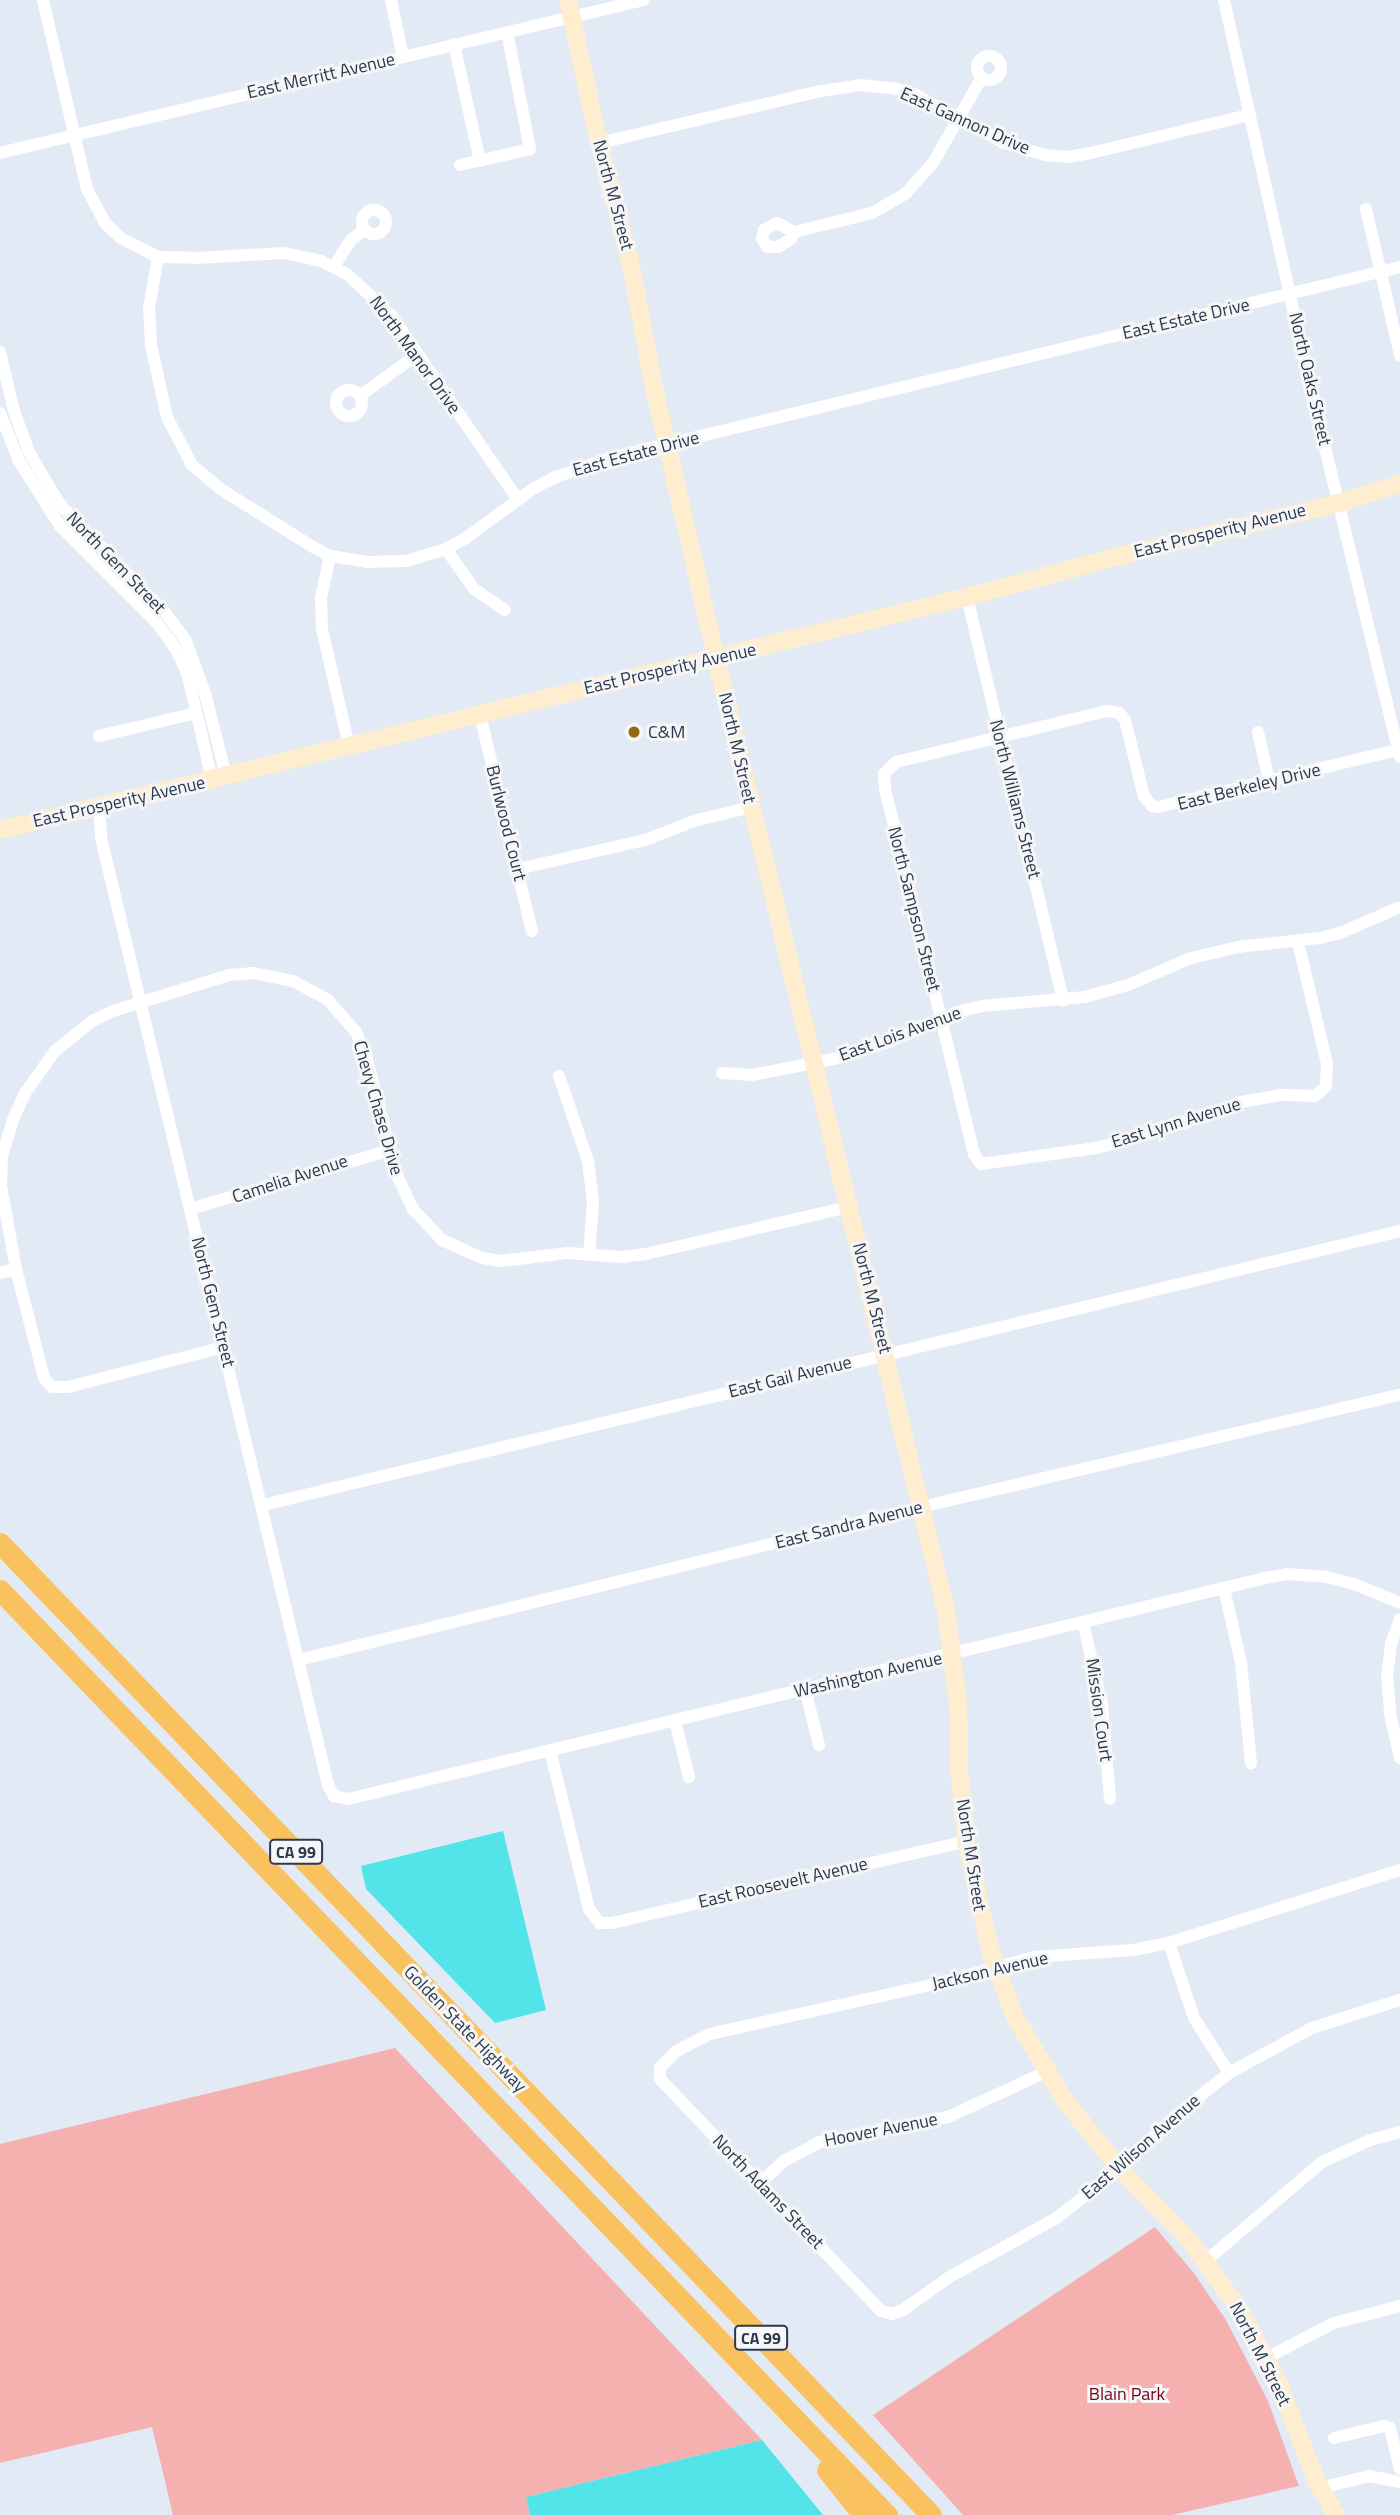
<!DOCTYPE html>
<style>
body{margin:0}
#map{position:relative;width:1400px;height:2515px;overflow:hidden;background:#e2eaf6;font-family:"Titillium Web",sans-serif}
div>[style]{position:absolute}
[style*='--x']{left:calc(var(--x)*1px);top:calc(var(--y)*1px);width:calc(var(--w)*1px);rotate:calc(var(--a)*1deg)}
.green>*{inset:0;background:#f5b0b0}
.water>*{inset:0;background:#53e4ea}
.street>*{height:12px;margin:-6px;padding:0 6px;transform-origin:6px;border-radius:6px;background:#fff}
.street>.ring{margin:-6px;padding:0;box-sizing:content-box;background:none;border:12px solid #fff;border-radius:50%}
.secondary>*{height:18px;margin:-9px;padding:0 9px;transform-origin:9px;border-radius:9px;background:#feedcf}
.highway>*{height:21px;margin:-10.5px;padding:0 10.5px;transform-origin:10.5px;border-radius:10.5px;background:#fac25f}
.dots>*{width:19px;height:19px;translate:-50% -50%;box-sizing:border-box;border:4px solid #f6f6f6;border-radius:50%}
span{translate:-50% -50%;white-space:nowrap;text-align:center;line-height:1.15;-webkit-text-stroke:6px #f6f6f6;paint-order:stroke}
.shield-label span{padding:2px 5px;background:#f6f6f6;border:2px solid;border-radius:5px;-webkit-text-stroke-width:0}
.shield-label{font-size:16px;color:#2b3950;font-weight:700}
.street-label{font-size:18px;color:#2b3950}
.poi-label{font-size:18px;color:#2b3950}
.left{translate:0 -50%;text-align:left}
.park-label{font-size:18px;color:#76001b}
</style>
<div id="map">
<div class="green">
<i style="clip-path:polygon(395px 2048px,762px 2440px,526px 2497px,530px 2515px,173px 2515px,152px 2427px,0 2463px,0 2144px)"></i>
<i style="clip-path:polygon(1155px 2227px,1193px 2272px,1226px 2320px,1268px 2401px,1299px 2486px,1172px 2515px,963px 2515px,873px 2415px)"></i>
</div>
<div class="water">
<i style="clip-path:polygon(503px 1831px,546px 2010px,495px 2023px,366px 1889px,361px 1866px)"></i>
<i style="clip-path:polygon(762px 2440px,823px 2515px,530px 2515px,526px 2497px)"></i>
</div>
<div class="street">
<i style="--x:43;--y:0;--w:194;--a:76.9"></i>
<i style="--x:87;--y:189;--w:40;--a:62"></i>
<i style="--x:106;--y:224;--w:21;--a:43"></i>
<i style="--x:121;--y:238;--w:42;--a:27.2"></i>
<i style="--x:158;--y:257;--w:39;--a:1"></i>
<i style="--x:197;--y:258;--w:87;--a:-3.3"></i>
<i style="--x:284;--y:253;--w:38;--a:12"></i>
<i style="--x:321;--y:261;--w:30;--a:27"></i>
<i style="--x:348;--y:275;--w:59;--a:42.9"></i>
<i style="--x:391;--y:315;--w:222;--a:55.5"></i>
<i style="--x:391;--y:0;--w:58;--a:78.1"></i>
<i style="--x:1224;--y:0;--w:412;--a:77.4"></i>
<i style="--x:1314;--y:402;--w:365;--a:76.4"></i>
<i style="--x:454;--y:44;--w:120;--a:77.5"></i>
<i class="ring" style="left:977px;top:56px;width:12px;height:12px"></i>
<i style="--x:599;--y:143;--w:228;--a:-13.2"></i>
<i style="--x:821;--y:91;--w:40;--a:-8.5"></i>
<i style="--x:861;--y:85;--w:36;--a:6"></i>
<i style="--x:897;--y:89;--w:20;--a:18"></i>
<i style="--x:916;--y:95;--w:98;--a:28.7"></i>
<i style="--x:1002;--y:142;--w:45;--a:16.8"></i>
<i style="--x:1045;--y:155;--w:23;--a:5"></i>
<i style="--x:1068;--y:157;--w:23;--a:-10"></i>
<i style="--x:1091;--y:153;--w:163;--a:-13.5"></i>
<i style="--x:0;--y:153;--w:661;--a:-13.38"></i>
<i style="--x:460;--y:165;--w:72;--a:-12.9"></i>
<i style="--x:530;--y:149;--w:119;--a:-101.1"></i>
<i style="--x:1366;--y:209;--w:150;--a:76.9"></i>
<i class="ring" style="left:362px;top:210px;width:12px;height:12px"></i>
<i style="--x:794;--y:232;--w:19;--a:-152"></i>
<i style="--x:777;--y:223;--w:15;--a:152"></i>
<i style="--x:764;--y:230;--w:8;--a:104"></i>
<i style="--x:762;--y:238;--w:10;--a:61"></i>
<i style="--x:767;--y:247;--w:11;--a:0"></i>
<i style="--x:778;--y:247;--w:15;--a:-32"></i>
<i style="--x:791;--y:239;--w:8;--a:-67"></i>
<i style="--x:794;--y:232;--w:80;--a:-13.7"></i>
<i style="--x:872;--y:213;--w:39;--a:-30"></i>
<i style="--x:906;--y:193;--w:40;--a:-48"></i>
<i style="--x:933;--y:163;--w:97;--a:-60.3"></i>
<i style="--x:158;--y:257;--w:52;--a:100"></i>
<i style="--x:149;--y:308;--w:37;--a:87"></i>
<i style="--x:151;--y:345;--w:74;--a:77.5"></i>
<i style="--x:167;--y:417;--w:54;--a:62.5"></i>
<i style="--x:192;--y:465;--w:35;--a:40"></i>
<i style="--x:219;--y:488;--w:111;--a:32.1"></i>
<i style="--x:313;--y:547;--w:19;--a:28"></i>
<i style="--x:330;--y:556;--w:36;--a:9"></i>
<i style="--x:366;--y:562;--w:40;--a:-1.4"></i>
<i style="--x:406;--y:561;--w:42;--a:-16.7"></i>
<i style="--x:446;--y:549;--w:23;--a:-29"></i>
<i style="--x:466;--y:538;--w:84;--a:-36.3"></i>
<i style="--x:534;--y:488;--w:25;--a:-27"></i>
<i style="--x:556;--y:477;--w:57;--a:-19.4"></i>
<i style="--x:610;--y:458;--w:813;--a:-13.59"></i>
<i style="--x:334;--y:266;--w:31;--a:-57"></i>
<i style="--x:351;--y:240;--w:16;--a:-38"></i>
<i style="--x:0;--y:352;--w:61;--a:76.7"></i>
<i style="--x:14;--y:411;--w:44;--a:69.9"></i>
<i style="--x:29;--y:452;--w:44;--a:59.9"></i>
<i style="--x:51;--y:490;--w:22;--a:56"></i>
<i style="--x:63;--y:508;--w:146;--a:45.6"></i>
<i style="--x:165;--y:612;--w:36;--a:54"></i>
<i style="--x:186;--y:641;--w:55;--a:69.9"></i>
<i style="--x:205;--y:693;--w:86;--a:75.8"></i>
<i class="ring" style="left:336px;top:390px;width:14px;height:14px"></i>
<i style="--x:361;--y:395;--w:70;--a:-35.7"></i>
<i style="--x:0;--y:413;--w:52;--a:68.4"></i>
<i style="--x:19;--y:461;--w:77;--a:57.8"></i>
<i style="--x:60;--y:526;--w:137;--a:45"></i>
<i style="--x:157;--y:623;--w:32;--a:54"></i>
<i style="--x:176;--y:649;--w:30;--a:66"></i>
<i style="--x:188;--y:676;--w:107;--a:77"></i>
<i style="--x:446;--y:549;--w:49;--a:55"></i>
<i style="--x:474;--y:589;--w:37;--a:34"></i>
<i style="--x:330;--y:556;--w:43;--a:102.1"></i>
<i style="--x:321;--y:598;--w:31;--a:88"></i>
<i style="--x:322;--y:629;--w:120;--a:77"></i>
<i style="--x:967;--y:597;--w:415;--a:76.6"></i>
<i style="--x:480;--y:715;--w:222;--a:76.5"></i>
<i style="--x:1258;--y:732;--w:50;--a:77.3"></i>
<i style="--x:99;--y:736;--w:100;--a:-13.3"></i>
<i style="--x:99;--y:807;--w:31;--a:86"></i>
<i style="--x:101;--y:838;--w:974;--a:76.52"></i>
<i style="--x:328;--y:1785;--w:13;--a:61"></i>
<i style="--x:334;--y:1796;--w:14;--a:12"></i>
<i style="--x:348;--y:1799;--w:943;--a:-13.55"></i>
<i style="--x:1265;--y:1578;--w:22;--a:-10"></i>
<i style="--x:1287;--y:1574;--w:39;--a:4"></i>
<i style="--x:1326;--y:1577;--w:29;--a:14"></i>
<i style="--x:1354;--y:1584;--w:50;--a:22.4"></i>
<i style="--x:518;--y:869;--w:130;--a:-12.9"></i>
<i style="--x:645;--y:840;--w:56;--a:-21"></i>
<i style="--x:697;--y:820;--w:57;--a:-13.3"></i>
<i style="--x:1298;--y:942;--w:125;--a:76.6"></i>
<i style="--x:1327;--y:1064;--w:22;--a:93"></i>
<i style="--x:1326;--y:1086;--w:8;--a:135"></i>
<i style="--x:1320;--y:1092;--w:7;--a:146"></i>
<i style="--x:1314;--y:1096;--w:33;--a:-178"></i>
<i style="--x:1281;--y:1095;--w:40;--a:170"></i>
<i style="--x:1242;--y:1102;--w:105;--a:161"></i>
<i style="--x:1143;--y:1136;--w:49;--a:165.7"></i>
<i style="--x:1096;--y:1148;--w:116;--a:172.1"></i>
<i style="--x:981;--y:1164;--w:12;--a:-125"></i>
<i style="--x:974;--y:1154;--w:376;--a:-103.7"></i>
<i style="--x:885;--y:789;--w:15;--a:-94"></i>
<i style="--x:884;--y:774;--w:17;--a:-45"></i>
<i style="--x:896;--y:762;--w:217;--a:-13.6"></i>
<i style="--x:1107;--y:711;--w:12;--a:9"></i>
<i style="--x:1119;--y:713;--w:9;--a:49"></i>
<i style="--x:1125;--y:720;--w:78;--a:76"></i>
<i style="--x:1144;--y:796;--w:13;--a:51"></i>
<i style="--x:1152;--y:806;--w:6;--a:9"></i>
<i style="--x:1158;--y:807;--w:247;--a:-13.4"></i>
<i style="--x:722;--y:1073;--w:30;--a:4"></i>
<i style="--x:752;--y:1075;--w:84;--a:-11"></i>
<i style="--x:834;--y:1059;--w:54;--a:-17.1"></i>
<i style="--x:886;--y:1043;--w:77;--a:-23.6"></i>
<i style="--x:957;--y:1012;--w:26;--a:-13"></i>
<i style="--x:982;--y:1006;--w:103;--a:-5"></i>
<i style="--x:1085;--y:997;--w:45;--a:-15.6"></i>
<i style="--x:1128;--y:985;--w:69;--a:-23.2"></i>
<i style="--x:1191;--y:958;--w:48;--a:-13.2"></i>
<i style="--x:1238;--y:947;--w:82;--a:-6.3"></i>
<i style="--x:1320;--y:938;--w:21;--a:-14"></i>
<i style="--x:1340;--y:933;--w:65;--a:-23.4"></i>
<i style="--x:559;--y:1076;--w:90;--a:71.2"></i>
<i style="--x:588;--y:1161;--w:41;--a:83"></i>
<i style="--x:593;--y:1202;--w:53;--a:94.3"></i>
<i style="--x:190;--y:1209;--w:209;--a:-16.4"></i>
<i style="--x:0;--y:1273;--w:16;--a:-14"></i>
<i style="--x:224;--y:1347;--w:161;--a:165.6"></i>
<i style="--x:68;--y:1387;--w:16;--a:180"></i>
<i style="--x:52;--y:1387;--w:12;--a:-132"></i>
<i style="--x:44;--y:1378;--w:113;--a:-104.4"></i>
<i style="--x:16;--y:1269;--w:84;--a:-100.2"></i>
<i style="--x:1;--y:1186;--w:30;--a:-88"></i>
<i style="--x:2;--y:1156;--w:41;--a:-72.9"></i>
<i style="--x:14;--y:1117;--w:26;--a:-65"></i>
<i style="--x:25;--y:1093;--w:52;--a:-54.5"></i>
<i style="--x:55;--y:1051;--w:48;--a:-39"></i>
<i style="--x:92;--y:1021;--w:23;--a:-25"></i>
<i style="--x:113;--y:1011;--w:121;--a:-17.2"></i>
<i style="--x:229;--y:975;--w:24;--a:-5"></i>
<i style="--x:253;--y:973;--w:41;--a:11.3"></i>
<i style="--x:293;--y:981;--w:40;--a:28"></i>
<i style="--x:328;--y:1000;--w:43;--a:48.8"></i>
<i style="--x:356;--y:1032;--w:26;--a:67"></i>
<i style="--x:366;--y:1056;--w:123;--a:75.4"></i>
<i style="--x:397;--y:1175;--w:38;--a:65"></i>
<i style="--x:413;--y:1209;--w:42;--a:46.9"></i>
<i style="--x:442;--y:1240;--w:44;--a:24.2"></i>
<i style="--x:482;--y:1258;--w:19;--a:9"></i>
<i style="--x:501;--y:1261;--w:67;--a:-6.8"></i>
<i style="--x:568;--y:1253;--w:54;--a:4.2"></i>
<i style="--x:622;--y:1257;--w:24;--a:-7"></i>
<i style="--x:646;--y:1254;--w:207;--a:-13.1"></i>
<i style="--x:263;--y:1505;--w:1170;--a:-13.55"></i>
<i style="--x:1224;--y:1588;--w:77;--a:77.2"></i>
<i style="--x:1241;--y:1663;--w:101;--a:84.3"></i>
<i style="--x:1400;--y:1619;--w:27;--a:110"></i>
<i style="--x:1391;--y:1644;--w:32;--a:97"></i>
<i style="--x:1387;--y:1676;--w:38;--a:85"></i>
<i style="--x:1390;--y:1714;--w:45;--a:77.2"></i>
<i style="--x:1083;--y:1622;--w:85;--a:77.1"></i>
<i style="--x:1102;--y:1705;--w:94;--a:85.1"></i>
<i style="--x:299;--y:1660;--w:641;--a:-13.82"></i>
<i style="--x:921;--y:1507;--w:492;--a:-13.2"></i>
<i style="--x:805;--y:1689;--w:58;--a:76"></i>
<i style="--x:675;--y:1721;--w:58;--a:76"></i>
<i style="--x:550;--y:1750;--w:164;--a:76.2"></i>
<i style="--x:589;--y:1909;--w:18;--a:52"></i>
<i style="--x:600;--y:1923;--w:12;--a:0"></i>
<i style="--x:612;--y:1923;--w:363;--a:-13"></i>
<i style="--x:1400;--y:1870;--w:242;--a:162.5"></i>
<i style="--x:1169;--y:1943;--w:38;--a:169"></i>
<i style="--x:1132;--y:1950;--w:98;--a:175.9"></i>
<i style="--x:1034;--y:1957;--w:103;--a:164.7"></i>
<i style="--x:935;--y:1984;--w:230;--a:167.5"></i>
<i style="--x:710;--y:2034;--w:39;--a:153"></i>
<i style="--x:675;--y:2052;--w:22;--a:133"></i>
<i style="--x:660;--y:2068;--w:11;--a:90"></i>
<i style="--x:660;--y:2079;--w:320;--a:46.4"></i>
<i style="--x:881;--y:2311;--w:11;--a:15"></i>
<i style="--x:892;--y:2314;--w:12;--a:-20"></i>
<i style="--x:903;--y:2310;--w:59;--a:-35.3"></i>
<i style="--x:951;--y:2276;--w:119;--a:-28.7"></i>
<i style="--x:1055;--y:2219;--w:82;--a:-37.6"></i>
<i style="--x:1120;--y:2169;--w:75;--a:-43.9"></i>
<i style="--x:1174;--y:2117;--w:70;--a:-38.7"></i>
<i style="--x:1229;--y:2073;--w:94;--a:-28.5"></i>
<i style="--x:1312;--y:2028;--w:92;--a:-17.7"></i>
<i style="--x:1169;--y:1943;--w:79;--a:71.6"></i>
<i style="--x:1194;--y:2018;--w:65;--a:57.5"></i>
<i style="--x:760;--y:2183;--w:33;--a:-43"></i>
<i style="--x:784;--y:2161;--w:40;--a:-28"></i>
<i style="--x:819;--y:2142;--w:131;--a:-11"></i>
<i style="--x:948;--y:2117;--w:108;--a:-24.7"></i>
<i style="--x:1206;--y:2261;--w:153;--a:-40.5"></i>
<i style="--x:1322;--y:2162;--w:53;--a:-24.6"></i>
<i style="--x:1370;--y:2140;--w:31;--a:-15"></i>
<i style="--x:1266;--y:2358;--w:76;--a:-27.2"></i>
<i style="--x:1334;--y:2323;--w:68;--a:-14.4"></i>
<i style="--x:1334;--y:2438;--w:51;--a:-13.5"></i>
<i style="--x:1384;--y:2426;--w:6;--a:18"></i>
<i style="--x:1390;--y:2428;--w:42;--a:76.3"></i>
<i style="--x:1320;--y:2488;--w:50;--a:-13.8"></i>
<i style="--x:1369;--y:2476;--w:32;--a:11"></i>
</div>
<div class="secondary">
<i style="--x:568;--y:0;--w:146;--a:77.8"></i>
<i style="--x:599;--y:143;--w:126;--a:75.3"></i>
<i style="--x:631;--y:265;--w:120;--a:79.4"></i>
<i style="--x:653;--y:383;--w:282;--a:77.1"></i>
<i style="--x:716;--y:658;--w:980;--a:76.43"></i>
<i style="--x:946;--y:1611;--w:93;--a:82.6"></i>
<i style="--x:958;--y:1703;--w:64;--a:89.1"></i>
<i style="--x:959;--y:1767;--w:74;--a:84.6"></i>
<i style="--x:966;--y:1841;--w:111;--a:77.5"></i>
<i style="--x:990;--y:1949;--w:70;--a:70"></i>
<i style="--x:1014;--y:2015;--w:100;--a:59.3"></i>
<i style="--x:1065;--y:2101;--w:87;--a:51"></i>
<i style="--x:1120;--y:2169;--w:99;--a:45.8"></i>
<i style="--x:1189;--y:2240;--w:90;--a:54"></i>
<i style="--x:1242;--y:2313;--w:80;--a:62.5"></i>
<i style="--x:1279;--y:2384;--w:103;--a:68.9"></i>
<i style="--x:1316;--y:2480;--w:40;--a:60.3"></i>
<i style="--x:0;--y:830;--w:995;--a:-13.55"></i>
<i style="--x:967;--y:597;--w:170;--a:-15"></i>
<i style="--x:1131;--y:553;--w:214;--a:-13.5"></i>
<i style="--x:1339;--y:503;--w:64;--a:-17.3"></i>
</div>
<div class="highway">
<i style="--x:0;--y:1543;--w:1346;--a:46.23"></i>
<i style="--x:0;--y:1590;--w:1282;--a:46.2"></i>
<i style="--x:827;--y:2470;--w:58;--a:51.3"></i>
</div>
<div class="dots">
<i style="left:634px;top:732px;background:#936912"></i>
</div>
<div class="shield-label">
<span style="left:296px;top:1852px">CA 99</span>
<span style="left:761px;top:2338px">CA 99</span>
</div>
<div class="street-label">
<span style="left:321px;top:76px;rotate:-13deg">East Merritt Avenue</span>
<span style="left:965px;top:121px;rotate:24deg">East Gannon Drive</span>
<span style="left:613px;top:195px;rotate:75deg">North M Street</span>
<span style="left:1186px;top:319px;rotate:-13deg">East Estate Drive</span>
<span style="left:415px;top:355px;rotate:54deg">North Manor Drive</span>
<span style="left:1310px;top:379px;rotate:77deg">North Oaks Street</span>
<span style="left:636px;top:454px;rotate:-15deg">East Estate Drive</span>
<span style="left:1220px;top:531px;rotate:-14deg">East Prosperity Avenue</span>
<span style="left:116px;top:563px;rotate:46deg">North Gem Street</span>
<span style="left:670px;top:669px;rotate:-13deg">East Prosperity Avenue</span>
<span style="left:737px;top:748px;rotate:77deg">North M Street</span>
<span style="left:1249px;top:787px;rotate:-14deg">East Berkeley Drive</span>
<span style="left:1015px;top:799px;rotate:76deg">North Williams Street</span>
<span style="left:119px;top:802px;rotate:-13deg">East Prosperity Avenue</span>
<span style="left:506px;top:823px;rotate:76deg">Burlwood Court</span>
<span style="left:914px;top:909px;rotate:76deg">North Sampson Street</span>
<span style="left:900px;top:1034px;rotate:-20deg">East Lois Avenue</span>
<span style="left:378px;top:1108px;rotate:74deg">Chevy Chase Drive</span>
<span style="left:1176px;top:1123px;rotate:-17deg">East Lynn Avenue</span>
<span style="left:290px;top:1179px;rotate:-18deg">Camelia Avenue</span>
<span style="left:872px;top:1298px;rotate:76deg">North M Street</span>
<span style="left:213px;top:1302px;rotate:76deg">North Gem Street</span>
<span style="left:790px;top:1377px;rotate:-14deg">East Gail Avenue</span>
<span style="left:849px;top:1525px;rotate:-14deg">East Sandra Avenue</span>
<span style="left:868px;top:1675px;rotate:-13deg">Washington Avenue</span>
<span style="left:1099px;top:1710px;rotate:82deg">Mission Court</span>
<span style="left:971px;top:1855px;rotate:81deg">North M Street</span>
<span style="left:783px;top:1883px;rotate:-13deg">East Roosevelt Avenue</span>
<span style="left:990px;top:1971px;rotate:-13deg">Jackson Avenue</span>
<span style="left:465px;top:2029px;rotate:46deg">Golden State Highway</span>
<span style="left:881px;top:2130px;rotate:-11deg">Hoover Avenue</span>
<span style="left:1141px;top:2147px;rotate:-41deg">East Wilson Avenue</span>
<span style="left:768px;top:2192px;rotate:46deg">North Adams Street</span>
<span style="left:1260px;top:2354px;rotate:63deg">North M Street</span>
</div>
<div class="poi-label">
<span class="left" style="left:648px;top:732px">C&amp;M</span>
</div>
<div class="park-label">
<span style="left:1127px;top:2394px">Blain Park</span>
</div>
</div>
